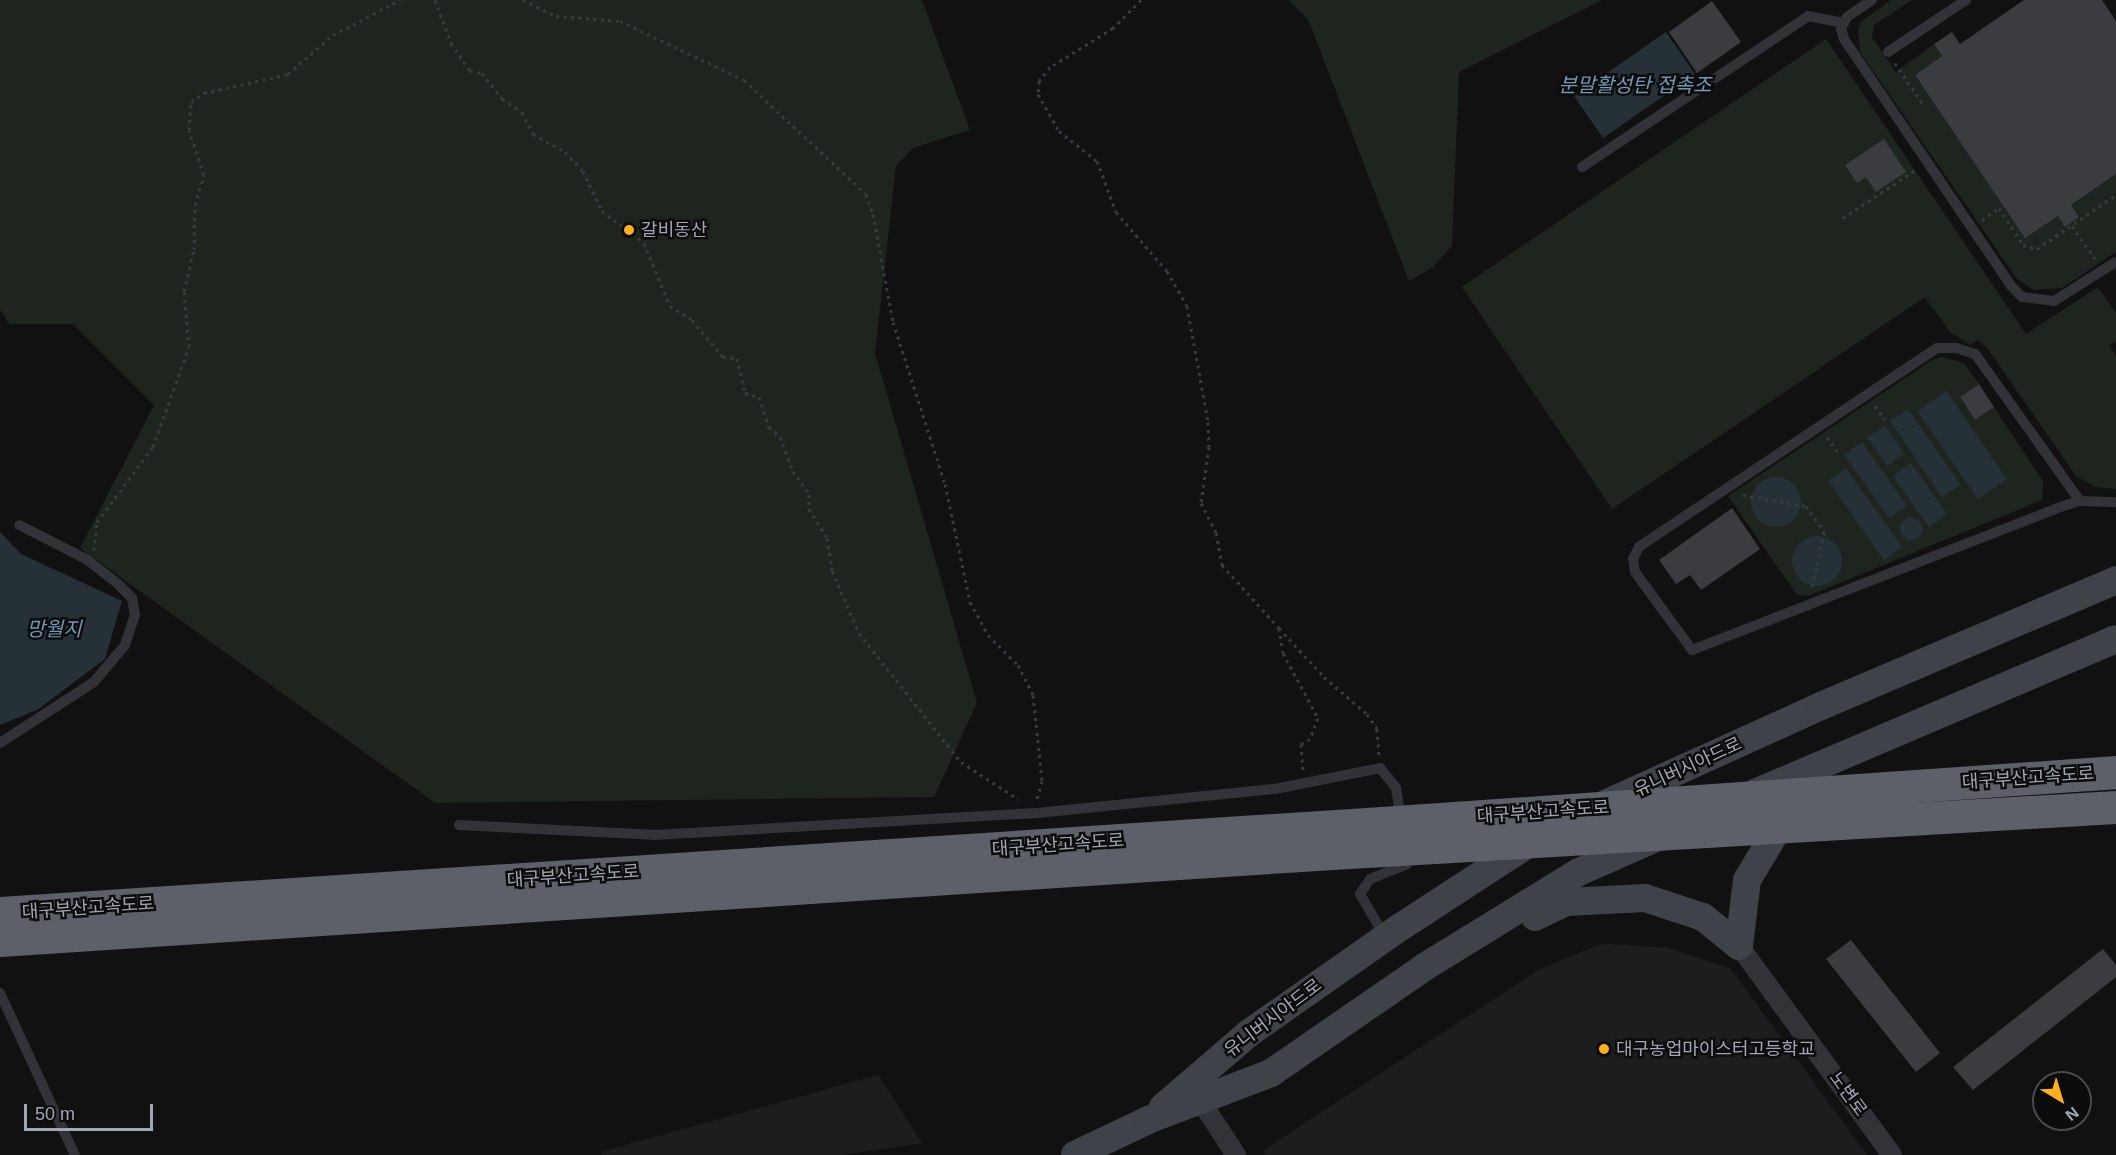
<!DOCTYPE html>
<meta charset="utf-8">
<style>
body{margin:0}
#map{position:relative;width:2116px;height:1155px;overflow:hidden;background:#111112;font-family:Helvetica,"Noto Sans KR",sans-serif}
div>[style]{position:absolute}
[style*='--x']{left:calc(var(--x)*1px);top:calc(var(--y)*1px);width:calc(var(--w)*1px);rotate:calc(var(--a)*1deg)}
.built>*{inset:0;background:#1d1d1f}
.green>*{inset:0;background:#1d251e}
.water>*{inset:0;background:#263037}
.round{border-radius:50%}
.building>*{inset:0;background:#3a3c40}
.path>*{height:3px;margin-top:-1.5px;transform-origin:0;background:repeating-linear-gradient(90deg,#373a3f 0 3px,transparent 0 7.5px)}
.service>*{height:10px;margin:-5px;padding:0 5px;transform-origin:5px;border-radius:5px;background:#313338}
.minor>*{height:20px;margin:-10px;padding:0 10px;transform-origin:10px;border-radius:10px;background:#313338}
.secondary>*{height:28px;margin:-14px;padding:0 14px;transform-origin:14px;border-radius:14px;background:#3f4248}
.motorway>*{height:33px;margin:-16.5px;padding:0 16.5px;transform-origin:16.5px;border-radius:16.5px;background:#5d6069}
.motorway-bridge>*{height:33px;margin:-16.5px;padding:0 16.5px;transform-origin:16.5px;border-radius:16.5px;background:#5d6069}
.dots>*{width:16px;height:16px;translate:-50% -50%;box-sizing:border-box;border:3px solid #0c0c0d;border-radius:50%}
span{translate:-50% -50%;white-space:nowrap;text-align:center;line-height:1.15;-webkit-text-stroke:5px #0c0c0d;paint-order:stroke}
.poi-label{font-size:18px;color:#a1a7b4}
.left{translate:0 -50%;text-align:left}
.street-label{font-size:18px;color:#a1a7b4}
.water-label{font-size:20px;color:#7497b3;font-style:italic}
.north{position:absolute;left:2032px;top:1071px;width:60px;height:60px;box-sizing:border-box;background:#0c0c0d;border:2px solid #484a50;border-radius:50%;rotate:142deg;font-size:16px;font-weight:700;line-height:24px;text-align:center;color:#a1a7b4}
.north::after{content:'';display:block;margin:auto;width:21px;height:27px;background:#ffaf1c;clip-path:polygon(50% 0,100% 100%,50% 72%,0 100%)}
.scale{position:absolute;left:24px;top:1104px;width:129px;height:27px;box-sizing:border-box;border:3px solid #a1a7b4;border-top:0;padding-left:8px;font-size:18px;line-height:21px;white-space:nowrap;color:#a1a7b4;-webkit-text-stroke:4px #0c0c0d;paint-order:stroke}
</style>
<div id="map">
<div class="built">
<i style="clip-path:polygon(1601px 944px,1665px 947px,1731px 969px,1867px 1155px,1265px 1155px,1262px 1151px,1540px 969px)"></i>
<i style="clip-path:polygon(878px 1075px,922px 1143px,843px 1155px,602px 1155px,600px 1152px)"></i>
</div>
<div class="green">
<i style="clip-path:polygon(0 0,922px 0,970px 130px,913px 148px,896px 166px,875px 353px,977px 703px,934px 797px,435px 803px,80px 548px,154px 405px,73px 324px,9px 324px,0 309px)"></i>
<i style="clip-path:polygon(1288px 0,1602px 0,1459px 72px,1452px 246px,1433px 267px,1409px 281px,1308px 19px)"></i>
<i style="clip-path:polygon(1891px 0,1912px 0,1874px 25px,1872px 37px,1896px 72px,1934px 44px,1942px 56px,1915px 75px,2025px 237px,2058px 216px,2065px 226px,2079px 217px,2071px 205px,2116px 174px,2116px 252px,2062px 288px,2034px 290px,2017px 279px,1860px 52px,1858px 32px,1861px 22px)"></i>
<i style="clip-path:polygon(1826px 39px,2026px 334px,2098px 287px,2116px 313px,2116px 341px,2109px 346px,2116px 356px,2116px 489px,2096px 487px,2076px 476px,1988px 349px,1978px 340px,1970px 345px,1950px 332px,1925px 297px,1612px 509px,1462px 287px)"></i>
<i style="clip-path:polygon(1942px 357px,1964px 363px,1979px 384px,1960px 398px,1975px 420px,1994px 407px,2043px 481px,2042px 500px,1808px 596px,1797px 595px,1728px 496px,1932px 360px)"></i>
</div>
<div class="water">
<i style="clip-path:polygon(1666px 32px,1695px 74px,1603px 138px,1574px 96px)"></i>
<i style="clip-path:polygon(1946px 391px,2007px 479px,1978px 499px,1917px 411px)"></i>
<i style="clip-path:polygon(1908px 409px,1961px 485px,1942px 497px,1890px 421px)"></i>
<i style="clip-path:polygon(1885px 425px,1904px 454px,1887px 466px,1867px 437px)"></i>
<i style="clip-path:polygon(1862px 442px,1907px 506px,1889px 518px,1844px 455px)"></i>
<i style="clip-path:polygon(1911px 463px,1947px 514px,1929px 527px,1893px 476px)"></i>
<i style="clip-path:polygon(1846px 468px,1902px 547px,1884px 560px,1828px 481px)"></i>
<i class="round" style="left:1751px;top:477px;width:50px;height:50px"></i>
<i class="round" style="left:1900px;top:518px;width:22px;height:22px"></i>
<i style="clip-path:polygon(0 532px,21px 554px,122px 601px,105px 659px,37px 710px,0 725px)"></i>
<i class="round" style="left:1792px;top:536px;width:50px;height:50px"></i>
</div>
<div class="building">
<i style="clip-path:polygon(2024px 0,2102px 0,2116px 21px,2116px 174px,2071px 205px,2079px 217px,2065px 227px,2058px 216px,2025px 238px,1915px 75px,1942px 56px,1934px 44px,1952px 32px,1960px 44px)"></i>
<i style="clip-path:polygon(1712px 1px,1741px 42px,1697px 73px,1669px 32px)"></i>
<i style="clip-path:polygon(1884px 139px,1906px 172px,1876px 192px,1866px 177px,1857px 183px,1845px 165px)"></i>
<i style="clip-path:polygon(1979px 384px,1994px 407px,1975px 420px,1960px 397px)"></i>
<i style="clip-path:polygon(1732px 508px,1760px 549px,1701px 590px,1690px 575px,1676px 584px,1659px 560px)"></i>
<i style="clip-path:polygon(1851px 940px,1940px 1053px,1916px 1072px,1826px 959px)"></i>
<i style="clip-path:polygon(2103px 949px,2116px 965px,2116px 977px,1973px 1090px,1953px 1067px)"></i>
</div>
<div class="path">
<i style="--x:435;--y:0;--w:46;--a:69.6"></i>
<i style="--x:451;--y:43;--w:34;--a:56"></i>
<i style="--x:470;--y:71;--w:12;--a:9"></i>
<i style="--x:482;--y:73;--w:33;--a:52"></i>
<i style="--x:502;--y:99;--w:24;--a:33"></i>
<i style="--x:522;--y:112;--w:25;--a:63"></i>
<i style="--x:533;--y:134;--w:37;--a:29"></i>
<i style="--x:565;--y:152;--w:26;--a:47"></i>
<i style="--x:583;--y:171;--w:44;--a:64.6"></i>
<i style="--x:602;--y:211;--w:53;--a:37.3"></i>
<i style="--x:644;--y:243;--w:68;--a:67.6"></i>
<i style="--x:670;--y:306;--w:26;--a:32"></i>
<i style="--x:692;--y:320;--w:48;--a:50"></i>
<i style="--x:723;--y:357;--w:14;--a:4"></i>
<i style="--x:737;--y:358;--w:36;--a:77"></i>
<i style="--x:745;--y:393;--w:15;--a:16"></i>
<i style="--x:759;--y:397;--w:32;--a:72"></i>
<i style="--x:769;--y:427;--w:15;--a:42"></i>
<i style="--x:780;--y:437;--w:36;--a:69"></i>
<i style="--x:793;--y:471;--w:28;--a:55"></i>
<i style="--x:809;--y:494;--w:15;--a:90"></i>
<i style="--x:809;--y:509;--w:34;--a:58"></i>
<i style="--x:827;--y:538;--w:33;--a:81"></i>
<i style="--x:832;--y:571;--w:68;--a:66.5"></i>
<i style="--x:859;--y:633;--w:164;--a:51.7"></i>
<i style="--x:961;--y:762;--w:68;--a:33"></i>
<i style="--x:523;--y:0;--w:37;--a:26"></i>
<i style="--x:556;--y:16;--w:64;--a:4.5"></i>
<i style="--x:620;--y:21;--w:137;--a:25.4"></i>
<i style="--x:744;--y:80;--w:167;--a:43.1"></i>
<i style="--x:866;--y:194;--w:21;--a:71"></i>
<i style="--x:873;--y:214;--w:110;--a:79.5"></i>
<i style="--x:893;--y:322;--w:170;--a:72.2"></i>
<i style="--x:945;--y:484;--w:121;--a:78"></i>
<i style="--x:970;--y:602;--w:38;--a:61"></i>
<i style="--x:988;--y:635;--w:42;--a:45"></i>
<i style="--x:1018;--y:665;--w:34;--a:63"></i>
<i style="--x:1033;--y:695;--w:86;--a:84"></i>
<i style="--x:1042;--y:781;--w:19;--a:106"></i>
<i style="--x:1141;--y:0;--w:40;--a:135"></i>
<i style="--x:1113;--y:28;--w:74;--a:148.2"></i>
<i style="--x:1050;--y:67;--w:18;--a:128"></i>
<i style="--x:1039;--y:81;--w:13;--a:94"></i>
<i style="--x:1038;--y:94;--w:43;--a:60.4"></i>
<i style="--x:1059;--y:131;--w:48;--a:38.3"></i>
<i style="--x:1097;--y:161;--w:54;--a:69.6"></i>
<i style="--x:1116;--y:212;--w:78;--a:49.2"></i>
<i style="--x:1167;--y:271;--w:40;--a:60.3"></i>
<i style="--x:1187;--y:306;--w:118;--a:79.7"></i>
<i style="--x:1208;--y:422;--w:25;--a:88"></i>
<i style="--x:1209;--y:447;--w:57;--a:98.1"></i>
<i style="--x:1201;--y:503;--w:34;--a:63"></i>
<i style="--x:1216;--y:533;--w:33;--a:79"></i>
<i style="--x:1222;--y:565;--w:85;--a:47.9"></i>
<i style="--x:1279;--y:628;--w:25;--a:81"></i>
<i style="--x:1283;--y:653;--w:74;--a:61.7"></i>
<i style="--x:1318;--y:718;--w:22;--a:111"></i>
<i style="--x:1310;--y:739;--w:10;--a:151"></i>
<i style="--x:1301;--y:744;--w:27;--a:86"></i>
<i style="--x:1895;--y:63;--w:50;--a:55.7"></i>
<i style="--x:1843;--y:218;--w:87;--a:-33.7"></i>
<i style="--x:1982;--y:220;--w:21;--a:-35"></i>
<i style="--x:1999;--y:208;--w:44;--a:57"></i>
<i style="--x:2023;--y:245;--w:15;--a:16"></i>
<i style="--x:2037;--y:249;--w:96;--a:-34.4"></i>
<i style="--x:2072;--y:226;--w:40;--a:55.1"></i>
<i style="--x:1875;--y:406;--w:17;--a:54"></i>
<i style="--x:1827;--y:437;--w:19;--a:55"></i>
<i style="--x:1743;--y:495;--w:64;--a:9.9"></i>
<i style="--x:1806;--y:506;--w:32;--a:55"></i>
<i style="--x:1824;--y:532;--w:57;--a:102.1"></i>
<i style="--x:94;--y:550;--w:28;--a:-84"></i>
<i style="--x:97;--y:522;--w:94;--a:-53.3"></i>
<i style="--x:153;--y:447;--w:106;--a:-70.2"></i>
<i style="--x:189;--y:347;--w:56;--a:-95.1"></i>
<i style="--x:184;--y:291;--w:42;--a:-76.3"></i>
<i style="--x:194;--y:250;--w:45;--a:-88.7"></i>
<i style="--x:195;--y:205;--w:31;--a:-73"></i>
<i style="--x:204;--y:175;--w:47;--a:-108.4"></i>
<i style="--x:189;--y:130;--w:28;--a:-86"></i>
<i style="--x:191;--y:102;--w:16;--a:-35"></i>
<i style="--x:204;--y:93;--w:86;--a:-12.7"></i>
<i style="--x:288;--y:74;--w:60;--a:-40.9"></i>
<i style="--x:333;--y:35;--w:76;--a:-27.6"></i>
<i style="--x:1279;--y:628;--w:67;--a:47.4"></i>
<i style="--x:1324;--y:677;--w:57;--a:40.7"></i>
<i style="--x:1367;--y:714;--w:18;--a:56"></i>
<i style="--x:1377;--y:729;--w:28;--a:86"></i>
</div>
<div class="service">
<i style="--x:1872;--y:0;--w:30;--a:146"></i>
<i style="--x:1847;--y:17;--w:13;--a:119"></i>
<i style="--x:1841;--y:28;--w:11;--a:75"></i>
<i style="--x:1844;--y:39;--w:298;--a:55.9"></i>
<i style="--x:2011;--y:286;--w:16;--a:45"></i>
<i style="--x:2022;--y:297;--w:32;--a:7"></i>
<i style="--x:2054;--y:301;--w:73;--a:-32.2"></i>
<i style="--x:1888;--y:52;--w:94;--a:-33.7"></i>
<i style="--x:1582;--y:167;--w:272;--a:-33.7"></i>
<i style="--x:1808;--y:16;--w:37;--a:11"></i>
<i style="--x:2080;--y:501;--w:181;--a:-125.5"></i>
<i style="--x:1975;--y:354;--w:20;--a:-162"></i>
<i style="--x:1956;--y:348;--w:19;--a:180"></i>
<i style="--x:1937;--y:348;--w:358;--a:146.3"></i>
<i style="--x:1639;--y:547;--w:13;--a:117"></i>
<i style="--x:1633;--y:559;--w:13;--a:81"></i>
<i style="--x:1635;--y:572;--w:97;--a:53.8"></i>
<i style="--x:1692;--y:650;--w:395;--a:-21.2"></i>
<i style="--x:2060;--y:507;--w:21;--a:-17"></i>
<i style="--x:2080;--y:501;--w:36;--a:2"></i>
<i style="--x:0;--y:743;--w:112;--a:-33"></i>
<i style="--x:94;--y:682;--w:48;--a:-50"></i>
<i style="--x:125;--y:645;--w:32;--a:-72"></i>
<i style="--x:135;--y:615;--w:17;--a:-100"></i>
<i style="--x:132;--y:598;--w:21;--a:-135"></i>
<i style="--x:117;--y:583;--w:37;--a:-142"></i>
<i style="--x:88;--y:560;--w:77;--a:-153.1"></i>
<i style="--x:459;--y:825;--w:195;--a:2.9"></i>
<i style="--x:654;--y:835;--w:384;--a:-3.3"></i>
<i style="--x:1037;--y:813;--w:239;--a:-5.8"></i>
<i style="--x:1275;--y:789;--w:107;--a:-11.3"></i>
<i style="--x:1380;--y:768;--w:26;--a:51"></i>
<i style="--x:1396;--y:788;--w:32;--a:81"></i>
<i style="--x:1385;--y:937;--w:50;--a:-120.2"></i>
<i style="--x:1360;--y:894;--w:18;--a:-56"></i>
<i style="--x:1370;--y:879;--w:40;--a:-22"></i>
<i style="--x:1407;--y:864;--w:11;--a:-100"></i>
<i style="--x:0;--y:993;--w:179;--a:65.2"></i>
</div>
<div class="minor">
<i style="--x:1739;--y:946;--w:259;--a:53.8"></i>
<i style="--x:1200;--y:1100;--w:66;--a:56.8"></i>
</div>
<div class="secondary">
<i style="--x:1755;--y:793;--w:392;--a:-23.1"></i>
<i style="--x:1605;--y:804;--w:237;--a:-24.4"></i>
<i style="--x:1821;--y:706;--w:321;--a:-23.1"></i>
<i style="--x:1535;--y:917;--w:34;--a:-26"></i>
<i style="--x:1566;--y:902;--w:79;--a:-2.9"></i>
<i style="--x:1645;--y:898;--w:61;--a:18.1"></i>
<i style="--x:1703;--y:917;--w:46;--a:38.9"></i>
<i style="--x:1739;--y:946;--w:66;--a:-83.1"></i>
<i style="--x:1747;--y:880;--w:64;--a:-59"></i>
<i style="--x:1780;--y:825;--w:16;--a:-45"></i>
<i style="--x:1163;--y:1107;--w:113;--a:-40.7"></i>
<i style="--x:1249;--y:1033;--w:179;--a:-35"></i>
<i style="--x:1396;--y:930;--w:168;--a:-33.1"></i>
<i style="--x:1075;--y:1155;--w:81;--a:-25.6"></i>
<i style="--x:1148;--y:1120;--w:132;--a:-20.9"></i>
<i style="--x:1271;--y:1073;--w:188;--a:-34.6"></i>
<i style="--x:1426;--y:966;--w:180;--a:-31.6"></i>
<i style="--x:1579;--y:872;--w:86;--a:-23.9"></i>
</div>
<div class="motorway">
<i style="--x:0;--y:913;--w:1385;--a:-3.73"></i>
<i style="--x:0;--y:940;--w:1335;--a:-3.74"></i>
</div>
<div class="motorway-bridge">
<i style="--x:1382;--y:823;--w:736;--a:-3.97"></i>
<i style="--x:1332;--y:853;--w:785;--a:-3.36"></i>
</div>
<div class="dots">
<i style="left:629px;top:230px;background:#ffaf1c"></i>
<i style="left:1604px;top:1049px;background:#ffaf1c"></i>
</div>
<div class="poi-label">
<span class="left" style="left:641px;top:230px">갈비동산</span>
<span class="left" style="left:1616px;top:1049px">대구농업마이스터고등학교</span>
</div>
<div class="street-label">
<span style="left:1688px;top:767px;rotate:-25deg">유니버시아드로</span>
<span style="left:2028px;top:778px;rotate:-4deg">대구부산고속도로</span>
<span style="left:1543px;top:812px;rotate:-4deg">대구부산고속도로</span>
<span style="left:1058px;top:845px;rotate:-4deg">대구부산고속도로</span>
<span style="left:573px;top:876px;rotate:-4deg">대구부산고속도로</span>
<span style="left:88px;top:908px;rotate:-4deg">대구부산고속도로</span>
<span style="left:1273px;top:1018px;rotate:-37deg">유니버시아드로</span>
<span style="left:1848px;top:1094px;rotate:54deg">노변로</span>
</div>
<div class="water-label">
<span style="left:1635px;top:85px">분말활성탄 접촉조</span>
<span style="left:54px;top:629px">망월지</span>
</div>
<div class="north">N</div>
<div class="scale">50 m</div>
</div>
